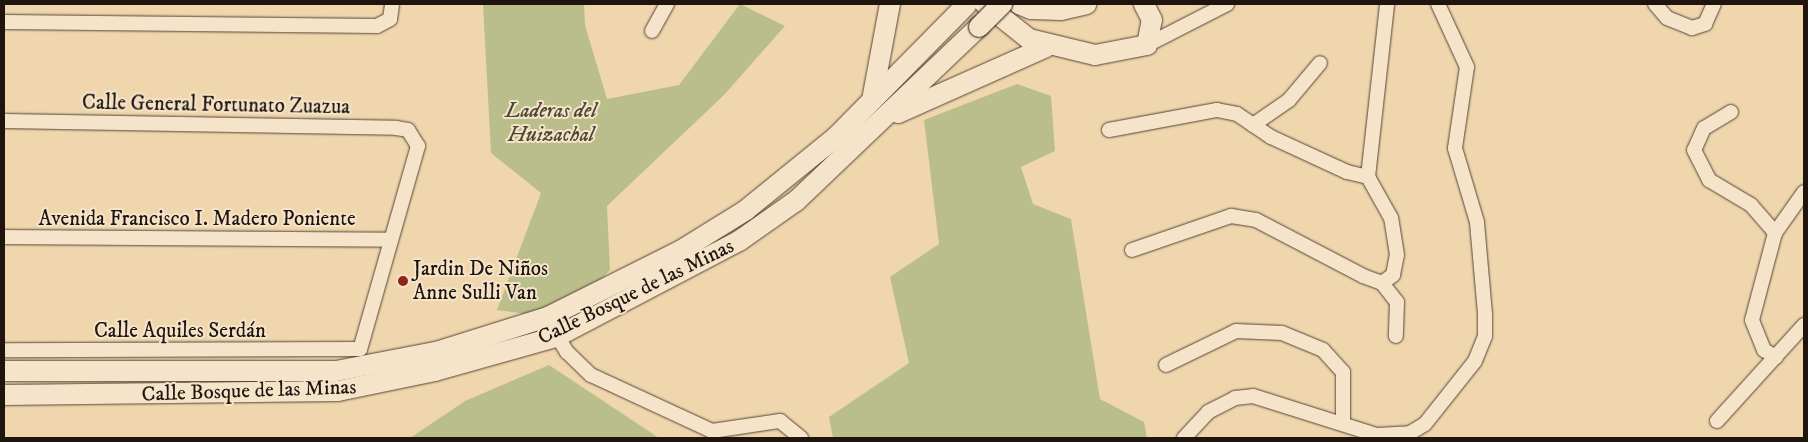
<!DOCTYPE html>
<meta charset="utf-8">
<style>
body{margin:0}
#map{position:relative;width:1808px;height:442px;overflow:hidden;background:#f0d6ad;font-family:"IM FELL DW Pica",serif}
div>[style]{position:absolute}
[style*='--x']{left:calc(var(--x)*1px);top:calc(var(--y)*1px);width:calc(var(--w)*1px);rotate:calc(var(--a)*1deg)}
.green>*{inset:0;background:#babe8a}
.roads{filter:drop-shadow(0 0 1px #534536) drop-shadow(0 0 1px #534536)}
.street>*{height:14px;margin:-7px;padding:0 7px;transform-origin:7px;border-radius:7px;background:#f5e4ca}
.secondary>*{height:20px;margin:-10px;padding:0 10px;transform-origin:10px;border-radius:10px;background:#f5e4ca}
.bridges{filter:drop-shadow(0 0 1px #1f150e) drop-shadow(0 0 1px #1f150e)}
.secondary-bridge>*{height:20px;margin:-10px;padding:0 10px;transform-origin:10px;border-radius:10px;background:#f5e4ca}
.dots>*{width:14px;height:14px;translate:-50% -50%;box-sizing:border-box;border:2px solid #f5e4ca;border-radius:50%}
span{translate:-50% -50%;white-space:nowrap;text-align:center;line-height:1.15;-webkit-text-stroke:4px #f5e4ca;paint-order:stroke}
.street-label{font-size:21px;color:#1f150e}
.park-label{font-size:21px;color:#4e4833;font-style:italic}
.poi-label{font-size:21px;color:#1f150e}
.left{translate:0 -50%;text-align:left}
.frame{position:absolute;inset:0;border:5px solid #1f150e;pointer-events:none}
</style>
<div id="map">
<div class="green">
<i style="clip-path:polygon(483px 4px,584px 4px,585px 25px,607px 99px,679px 85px,740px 4px,785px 26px,724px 95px,607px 206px,610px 270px,576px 306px,548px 317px,497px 310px,541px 193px,491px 153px)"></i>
<i style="clip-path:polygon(1017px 84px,1051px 96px,1055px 151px,1021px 167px,1033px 204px,1071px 219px,1100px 399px,1144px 422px,1147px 438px,833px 438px,829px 417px,909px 363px,890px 277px,939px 244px,924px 120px)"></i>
<i style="clip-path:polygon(549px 365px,659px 438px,410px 438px,465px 401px)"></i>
</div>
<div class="roads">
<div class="street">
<i style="--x:1655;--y:4;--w:18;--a:49"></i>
<i style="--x:1667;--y:18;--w:27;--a:22"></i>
<i style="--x:1692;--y:28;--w:14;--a:-17"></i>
<i style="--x:1705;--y:24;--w:22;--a:-66"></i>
<i style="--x:4;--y:22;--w:373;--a:0.6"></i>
<i style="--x:377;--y:26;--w:15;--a:-28"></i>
<i style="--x:390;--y:19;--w:15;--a:-82"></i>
<i style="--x:652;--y:31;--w:31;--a:-61"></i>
<i style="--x:1147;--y:45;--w:90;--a:-27.1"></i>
<i style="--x:1731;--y:112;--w:31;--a:149"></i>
<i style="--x:1704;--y:128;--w:24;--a:114"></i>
<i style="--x:1694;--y:150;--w:34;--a:63"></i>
<i style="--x:1709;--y:180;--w:49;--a:30.8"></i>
<i style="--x:1751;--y:205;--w:37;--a:49"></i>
<i style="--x:4;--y:121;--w:392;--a:1"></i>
<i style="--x:396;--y:128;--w:12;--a:9"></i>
<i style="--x:408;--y:130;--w:19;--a:58"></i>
<i style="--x:418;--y:146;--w:211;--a:105.9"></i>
<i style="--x:360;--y:349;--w:356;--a:179.8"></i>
<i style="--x:1253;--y:125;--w:44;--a:-34.8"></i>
<i style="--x:1289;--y:100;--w:48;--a:-50"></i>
<i style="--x:1109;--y:130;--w:110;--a:-10.5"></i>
<i style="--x:1217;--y:110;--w:20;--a:11"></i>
<i style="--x:1237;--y:114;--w:41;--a:34.1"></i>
<i style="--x:1271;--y:137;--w:84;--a:24.7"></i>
<i style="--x:1347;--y:172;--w:22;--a:13"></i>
<i style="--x:4;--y:237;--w:387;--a:0.4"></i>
<i style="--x:1132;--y:250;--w:105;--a:-19"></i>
<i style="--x:1231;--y:216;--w:25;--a:9"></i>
<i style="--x:1256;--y:220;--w:121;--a:27.6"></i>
<i style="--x:1363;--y:276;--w:20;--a:20"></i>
<i style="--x:1382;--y:283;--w:14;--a:-36"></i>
<i style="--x:1393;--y:275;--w:20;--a:-79"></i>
<i style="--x:1397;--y:255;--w:37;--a:-99"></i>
<i style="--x:1391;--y:218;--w:47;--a:-119.3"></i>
<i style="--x:1368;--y:177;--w:174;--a:-83.7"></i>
<i style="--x:1382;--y:283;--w:24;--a:52"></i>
<i style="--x:1397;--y:302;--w:34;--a:92"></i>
<i style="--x:553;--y:329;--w:27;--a:59"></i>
<i style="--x:567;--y:352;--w:33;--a:44"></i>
<i style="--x:591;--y:375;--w:133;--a:24.8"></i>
<i style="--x:712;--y:431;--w:69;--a:-8.4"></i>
<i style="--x:780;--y:421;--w:27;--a:39"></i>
<i style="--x:1776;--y:357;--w:14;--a:-150"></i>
<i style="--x:1764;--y:350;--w:32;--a:-112"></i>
<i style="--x:1752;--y:320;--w:90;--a:-75.2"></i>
<i style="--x:1775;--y:233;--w:50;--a:-54.7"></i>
<i style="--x:1166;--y:365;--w:78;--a:-25.9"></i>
<i style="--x:1236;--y:331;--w:46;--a:2.5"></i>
<i style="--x:1282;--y:333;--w:44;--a:22.5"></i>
<i style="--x:1323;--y:350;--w:30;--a:48"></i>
<i style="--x:1343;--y:372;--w:52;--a:90"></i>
<i style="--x:1717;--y:421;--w:130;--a:-47.8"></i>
<i style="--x:1184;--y:438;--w:35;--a:-47"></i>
<i style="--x:1208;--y:412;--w:30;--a:-27"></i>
<i style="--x:1235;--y:398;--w:18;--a:-6"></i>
<i style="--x:1253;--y:396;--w:130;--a:17.5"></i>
<i style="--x:1377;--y:435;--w:33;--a:-3"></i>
<i style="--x:1410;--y:433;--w:17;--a:-31"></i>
<i style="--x:1425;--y:424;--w:80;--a:-51.6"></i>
<i style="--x:1475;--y:361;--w:27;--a:-68"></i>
<i style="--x:1485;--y:336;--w:22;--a:-90"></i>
<i style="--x:1485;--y:314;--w:92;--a:-95"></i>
<i style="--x:1477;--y:222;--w:77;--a:-106.6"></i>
<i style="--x:1455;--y:148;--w:82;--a:-81.6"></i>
<i style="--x:1467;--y:67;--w:69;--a:-114.7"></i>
</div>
<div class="secondary">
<i style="--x:985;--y:4;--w:56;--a:38.5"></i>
<i style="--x:1029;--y:39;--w:68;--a:13.6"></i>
<i style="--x:1095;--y:55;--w:53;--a:-10.9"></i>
<i style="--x:1147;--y:45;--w:25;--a:-79"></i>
<i style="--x:1152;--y:20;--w:18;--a:-117"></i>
<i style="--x:1019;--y:4;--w:13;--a:23"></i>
<i style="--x:1031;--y:9;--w:30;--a:2"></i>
<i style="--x:1061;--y:10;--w:26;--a:-13"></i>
<i style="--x:872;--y:100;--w:98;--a:-79.4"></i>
<i style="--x:898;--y:113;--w:162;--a:-24"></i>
<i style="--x:4;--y:371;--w:332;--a:0"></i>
<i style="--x:336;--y:371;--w:102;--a:-10.8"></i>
<i style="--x:436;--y:352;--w:117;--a:-17.4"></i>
<i style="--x:548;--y:317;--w:148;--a:-26.6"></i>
<i style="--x:680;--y:251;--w:78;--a:-31.8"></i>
<i style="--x:746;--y:210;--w:117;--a:-39.1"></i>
<i style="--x:837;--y:136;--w:185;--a:-45.4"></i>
<i style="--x:4;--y:395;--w:334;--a:-0.7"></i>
<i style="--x:338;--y:391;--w:99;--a:-11.7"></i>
<i style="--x:435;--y:371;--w:126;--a:-15.7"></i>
<i style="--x:556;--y:337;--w:207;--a:-27.7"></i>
<i style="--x:739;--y:241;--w:70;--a:-35.1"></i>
<i style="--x:796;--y:201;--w:253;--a:-43.6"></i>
</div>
</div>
<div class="bridges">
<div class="secondary-bridge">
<i style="--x:979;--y:27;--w:33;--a:-45"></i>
</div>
</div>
<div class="dots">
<i style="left:403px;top:281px;background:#8f2418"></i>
</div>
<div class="street-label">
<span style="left:216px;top:105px;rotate:1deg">Calle General Fortunato Zuazua</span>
<span style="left:197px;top:219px">Avenida Francisco I. Madero Poniente</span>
<span style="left:636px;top:292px;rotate:-26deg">Calle Bosque de las Minas</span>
<span style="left:180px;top:331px">Calle Aquiles Serdán</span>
<span style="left:249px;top:391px;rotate:-2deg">Calle Bosque de las Minas</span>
</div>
<div class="park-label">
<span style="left:551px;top:123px">Laderas del<br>Huizachal</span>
</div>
<div class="poi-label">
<span class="left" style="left:413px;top:281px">Jardin De Niños<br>Anne Sulli Van</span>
</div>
<div class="frame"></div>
</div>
